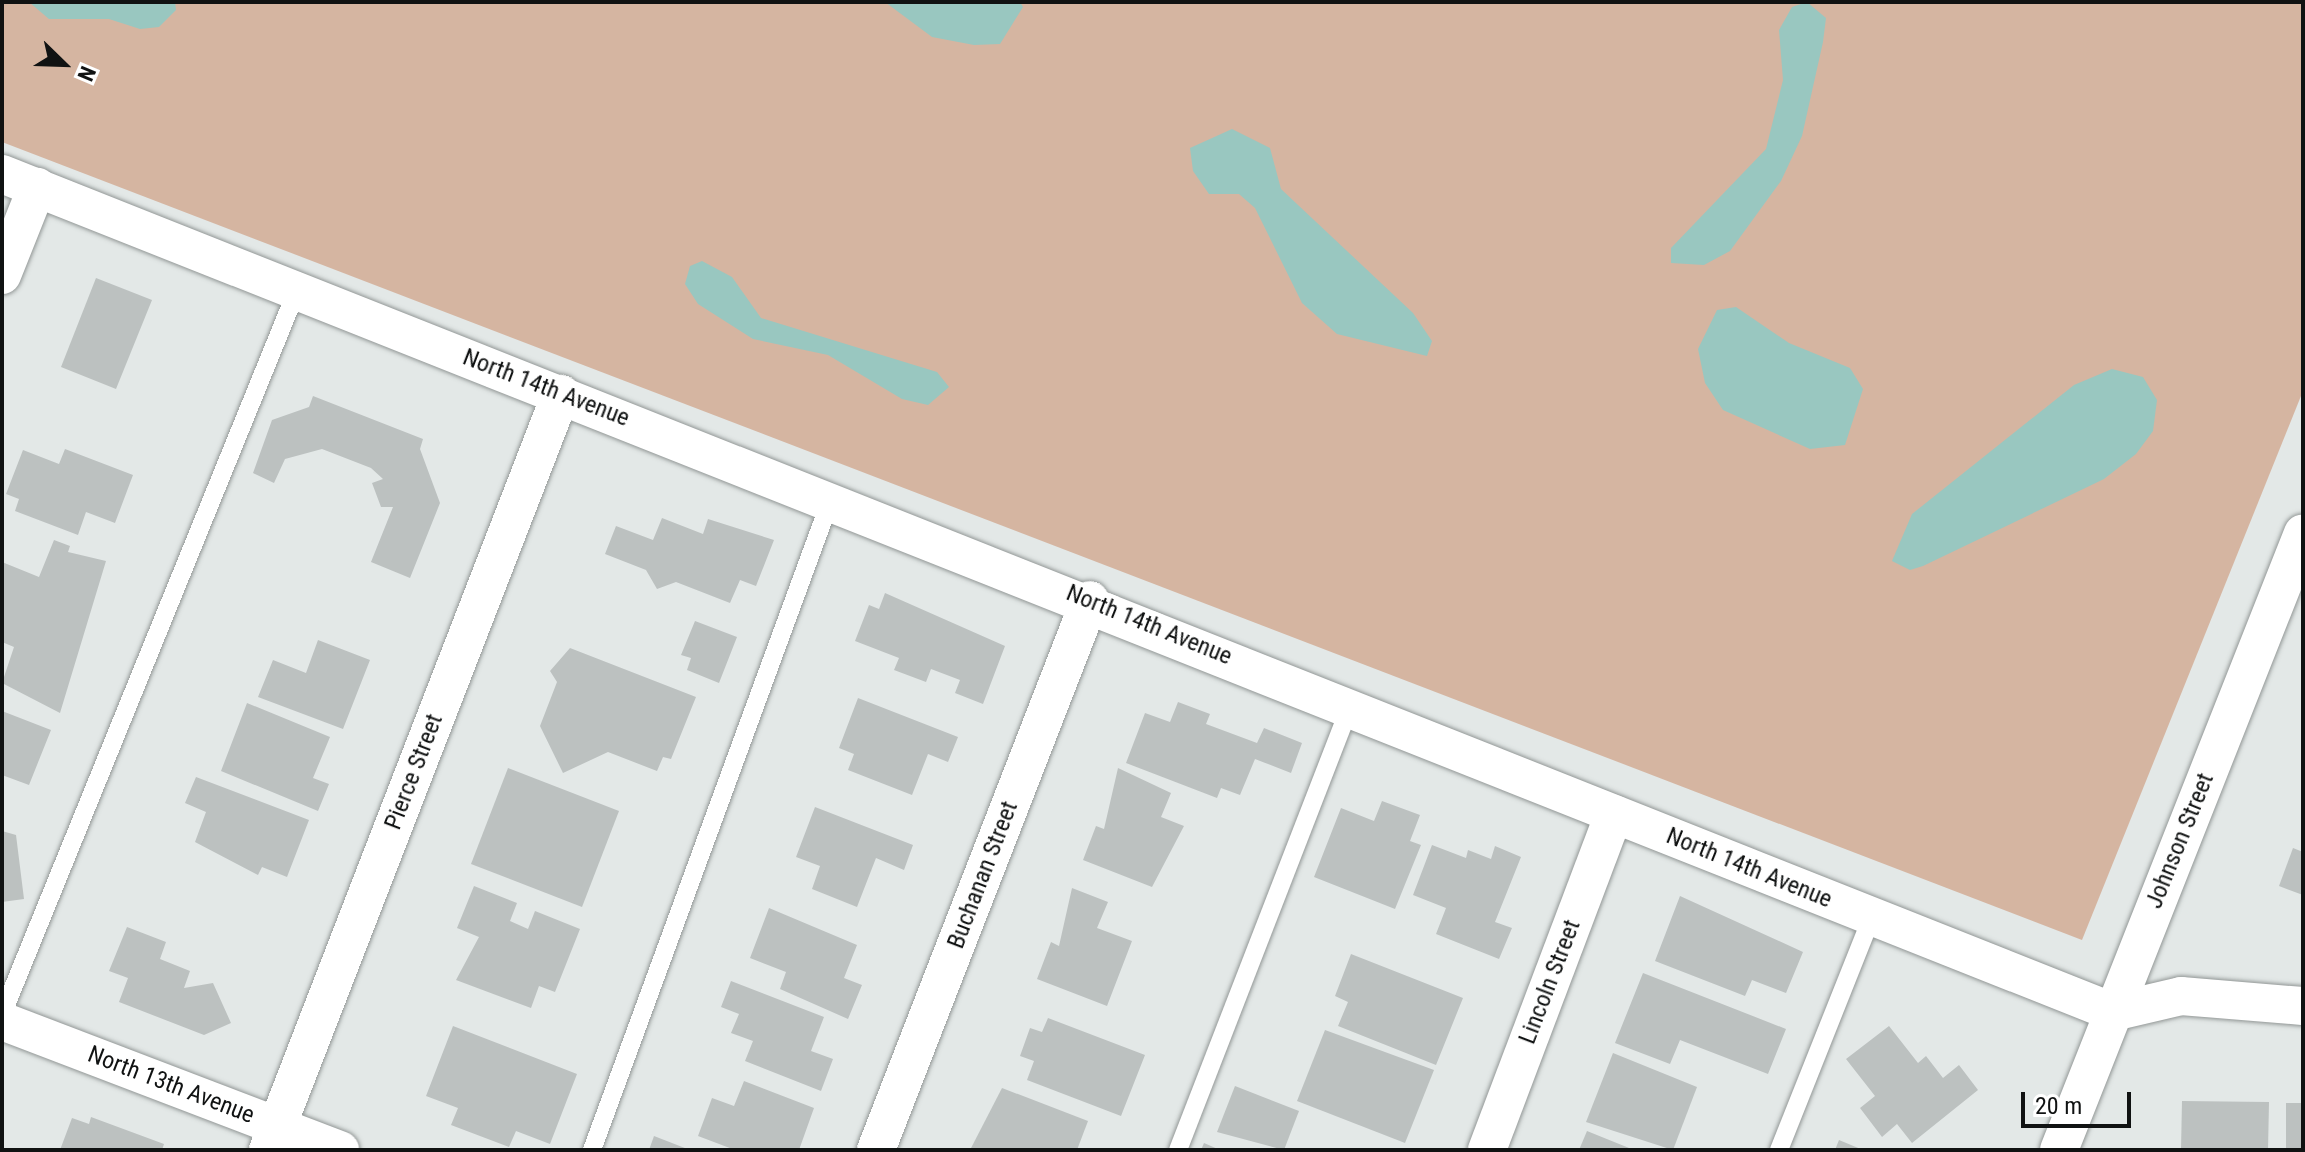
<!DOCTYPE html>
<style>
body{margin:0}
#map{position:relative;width:2305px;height:1152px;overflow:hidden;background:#e3e8e7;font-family:"Roboto Condensed",sans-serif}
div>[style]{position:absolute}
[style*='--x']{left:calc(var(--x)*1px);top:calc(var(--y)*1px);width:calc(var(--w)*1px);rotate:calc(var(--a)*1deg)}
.green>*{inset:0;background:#d5b5a1}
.water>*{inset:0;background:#99c7c0}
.building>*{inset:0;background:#bcc1c0}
.roads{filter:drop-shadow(0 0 2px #929796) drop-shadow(0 0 2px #929796)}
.service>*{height:18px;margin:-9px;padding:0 9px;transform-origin:9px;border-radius:9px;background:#fff}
.minor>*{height:38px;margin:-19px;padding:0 19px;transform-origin:19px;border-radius:19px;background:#fff}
span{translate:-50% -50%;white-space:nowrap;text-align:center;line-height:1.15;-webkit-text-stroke:8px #fff;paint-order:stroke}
.street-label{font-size:24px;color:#101212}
.frame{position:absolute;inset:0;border:4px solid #101212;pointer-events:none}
.north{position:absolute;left:24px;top:24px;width:80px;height:80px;-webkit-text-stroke:6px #fff;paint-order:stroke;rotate:113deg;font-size:22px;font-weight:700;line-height:32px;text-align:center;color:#101212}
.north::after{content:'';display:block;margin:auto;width:28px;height:36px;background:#101212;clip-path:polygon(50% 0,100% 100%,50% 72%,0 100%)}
.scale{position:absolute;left:2021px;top:1092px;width:110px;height:36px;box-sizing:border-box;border:4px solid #101212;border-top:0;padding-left:10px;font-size:24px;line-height:28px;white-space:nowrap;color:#101212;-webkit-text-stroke:6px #fff;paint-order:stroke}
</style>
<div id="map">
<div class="green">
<i style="clip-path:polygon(2px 2px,2303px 2px,2303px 391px,2082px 940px,2px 142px)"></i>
</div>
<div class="water">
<i style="clip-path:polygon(29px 2px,175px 2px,176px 10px,159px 27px,140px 29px,109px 19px,49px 19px)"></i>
<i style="clip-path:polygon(885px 2px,1020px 2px,1023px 7px,1000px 44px,974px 45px,932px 37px)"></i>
<i style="clip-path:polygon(1807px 2px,1826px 18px,1823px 42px,1802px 136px,1781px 181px,1730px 251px,1704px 265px,1671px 263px,1671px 248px,1766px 149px,1783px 80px,1779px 30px,1792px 7px)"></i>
<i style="clip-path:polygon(1232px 129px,1270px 148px,1281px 189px,1413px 313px,1432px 341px,1427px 356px,1337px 334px,1302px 303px,1255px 208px,1239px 194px,1209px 194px,1193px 171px,1190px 148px)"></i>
<i style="clip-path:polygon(702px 261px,732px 277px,761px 318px,937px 372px,949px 387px,928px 405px,902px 399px,828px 355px,753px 339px,698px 304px,685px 284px,690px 266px)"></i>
<i style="clip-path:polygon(1736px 307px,1789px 343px,1850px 368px,1863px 389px,1845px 445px,1810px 449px,1723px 410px,1705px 383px,1698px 349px,1717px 310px)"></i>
<i style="clip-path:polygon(2112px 369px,2143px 377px,2157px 400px,2153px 431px,2136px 454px,2104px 479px,1923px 566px,1910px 570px,1892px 561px,1912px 514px,2074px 385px)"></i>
</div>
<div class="building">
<i style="clip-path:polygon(96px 278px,152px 300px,116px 389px,61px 367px)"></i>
<i style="clip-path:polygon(313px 396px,423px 439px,420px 449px,440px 503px,410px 578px,371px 562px,393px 507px,381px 507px,372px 483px,383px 479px,371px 468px,322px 449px,285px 459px,274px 483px,253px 473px,272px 420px,309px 407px)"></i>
<i style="clip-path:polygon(65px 449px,133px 475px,115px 523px,86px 512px,78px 535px,15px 511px,19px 499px,6px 494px,23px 450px,59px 464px)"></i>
<i style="clip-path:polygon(662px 518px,703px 534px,708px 519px,774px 540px,756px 586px,740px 580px,730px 603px,676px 582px,657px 589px,646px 570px,605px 554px,616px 526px,653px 540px)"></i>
<i style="clip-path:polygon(54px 540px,70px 546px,68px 552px,106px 561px,60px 713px,2px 683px,14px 647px,2px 642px,2px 562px,39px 577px)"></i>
<i style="clip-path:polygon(885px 593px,1005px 646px,983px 704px,955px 693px,960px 680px,931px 669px,926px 682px,894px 670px,899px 658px,855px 641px,869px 605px,879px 609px)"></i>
<i style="clip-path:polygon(695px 621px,737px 637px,719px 683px,687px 670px,691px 658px,681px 655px)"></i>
<i style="clip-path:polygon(318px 640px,370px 660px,343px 729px,258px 697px,273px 660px,306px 673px)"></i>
<i style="clip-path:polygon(570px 648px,696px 697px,671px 759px,663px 757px,657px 771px,608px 752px,563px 773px,540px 726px,557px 682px,550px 671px)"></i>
<i style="clip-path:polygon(858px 698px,958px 737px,948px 762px,928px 754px,912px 795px,848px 770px,854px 754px,839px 748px)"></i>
<i style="clip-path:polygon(1178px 702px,1210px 714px,1206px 724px,1257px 743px,1264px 728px,1302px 743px,1291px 773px,1255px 759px,1240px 795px,1221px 788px,1217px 798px,1126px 763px,1145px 713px,1170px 722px)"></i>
<i style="clip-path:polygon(247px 703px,330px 737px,313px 778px,329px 784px,318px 811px,221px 771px)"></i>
<i style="clip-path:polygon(2px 711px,51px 730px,29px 785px,2px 775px)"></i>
<i style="clip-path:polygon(508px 768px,619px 811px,582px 907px,471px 864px)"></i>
<i style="clip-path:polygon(1118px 768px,1171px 793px,1161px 817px,1184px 826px,1152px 887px,1083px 860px,1096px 826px,1104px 829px)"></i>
<i style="clip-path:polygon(196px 777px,309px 820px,287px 877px,262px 867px,258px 875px,195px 842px,206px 812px,185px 803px)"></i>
<i style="clip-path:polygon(1382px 801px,1420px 815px,1410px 841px,1421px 845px,1395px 909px,1314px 877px,1341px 808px,1374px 821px)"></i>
<i style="clip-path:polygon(815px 807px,913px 845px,904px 870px,876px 858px,857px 907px,812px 889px,820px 866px,796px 857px)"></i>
<i style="clip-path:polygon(2px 831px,16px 835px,24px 899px,2px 902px)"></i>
<i style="clip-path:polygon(1432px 845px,1466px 858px,1468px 850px,1491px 859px,1495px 846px,1521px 857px,1495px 922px,1512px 928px,1499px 959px,1436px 934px,1446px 908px,1413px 895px)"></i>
<i style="clip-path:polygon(2293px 848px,2303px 852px,2303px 895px,2279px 886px)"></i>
<i style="clip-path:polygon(474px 886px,517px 903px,510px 921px,528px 929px,535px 911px,580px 929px,555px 992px,539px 986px,531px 1008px,456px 980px,479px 937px,457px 928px)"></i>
<i style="clip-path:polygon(1072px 888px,1108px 902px,1097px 928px,1132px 941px,1107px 1006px,1037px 979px,1051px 942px,1059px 946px)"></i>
<i style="clip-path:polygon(1680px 896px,1803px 952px,1786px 993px,1752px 980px,1745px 996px,1655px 961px)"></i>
<i style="clip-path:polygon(769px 908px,857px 945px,844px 978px,862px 985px,848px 1019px,780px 989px,786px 972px,750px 958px)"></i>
<i style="clip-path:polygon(127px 927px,166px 942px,160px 959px,190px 971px,184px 988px,213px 983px,231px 1023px,204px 1035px,119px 1002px,128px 978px,109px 971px)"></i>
<i style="clip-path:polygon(1351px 954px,1463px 998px,1436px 1065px,1338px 1026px,1348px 1002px,1335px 996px)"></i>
<i style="clip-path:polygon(1643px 973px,1786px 1029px,1768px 1074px,1680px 1040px,1670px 1064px,1615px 1043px)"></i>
<i style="clip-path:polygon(731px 981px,824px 1017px,811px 1051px,833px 1059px,821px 1091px,745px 1061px,753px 1041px,731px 1033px,739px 1014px,721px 1007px)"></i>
<i style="clip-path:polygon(1048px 1018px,1145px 1055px,1121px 1116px,1027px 1080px,1034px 1061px,1020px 1056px,1030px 1028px,1042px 1032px)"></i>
<i style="clip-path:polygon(453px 1026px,577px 1074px,550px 1144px,516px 1131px,509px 1147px,451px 1125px,458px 1108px,426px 1096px)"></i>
<i style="clip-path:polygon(1889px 1026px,1918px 1063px,1926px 1056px,1943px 1078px,1959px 1065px,1978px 1090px,1912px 1143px,1897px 1124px,1882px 1137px,1860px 1108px,1875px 1096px,1846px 1059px)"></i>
<i style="clip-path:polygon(1325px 1030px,1434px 1070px,1405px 1143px,1297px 1101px)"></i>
<i style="clip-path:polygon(1613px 1053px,1697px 1087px,1673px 1150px,1586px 1122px)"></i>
<i style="clip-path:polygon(744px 1081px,814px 1108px,799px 1150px,735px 1150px,698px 1136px,712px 1098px,734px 1106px)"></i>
<i style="clip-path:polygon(1235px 1086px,1299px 1111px,1284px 1150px,1217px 1132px)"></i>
<i style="clip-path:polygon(1002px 1088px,1088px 1121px,1077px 1150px,970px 1150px)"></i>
<i style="clip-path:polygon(2182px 1101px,2269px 1102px,2268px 1150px,2181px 1150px)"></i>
<i style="clip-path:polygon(2286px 1103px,2303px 1103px,2303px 1150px,2286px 1150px)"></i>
<i style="clip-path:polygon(91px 1117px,164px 1144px,162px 1150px,60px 1150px,72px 1118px,89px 1124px)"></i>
<i style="clip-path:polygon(1587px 1131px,1634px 1150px,1579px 1150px)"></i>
<i style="clip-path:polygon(654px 1136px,690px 1150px,649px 1150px)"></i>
<i style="clip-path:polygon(1839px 1140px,1863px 1150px,1835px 1150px)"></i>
<i style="clip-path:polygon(1204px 1143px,1220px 1150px,1201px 1150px)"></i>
</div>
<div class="roads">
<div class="service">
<i style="--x:2;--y:1015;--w:783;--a:-67.86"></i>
<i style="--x:592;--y:1150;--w:693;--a:-69.84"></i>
<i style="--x:1178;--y:1150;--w:475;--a:-68.8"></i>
<i style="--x:1779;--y:1150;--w:252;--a:-68.3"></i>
</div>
<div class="minor">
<i style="--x:2;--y:174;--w:2271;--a:21.65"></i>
<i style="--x:2113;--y:1012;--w:70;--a:-13.2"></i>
<i style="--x:2181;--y:996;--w:122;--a:4.7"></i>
<i style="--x:2;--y:275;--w:95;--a:-68.3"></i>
<i style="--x:2;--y:1021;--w:362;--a:20.9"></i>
<i style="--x:268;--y:1150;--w:811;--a:-68.82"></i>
<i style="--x:876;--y:1150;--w:590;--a:-68.74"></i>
<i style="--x:1487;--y:1150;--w:359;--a:-69.3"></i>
<i style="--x:2059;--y:1150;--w:663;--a:-68.42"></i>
</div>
</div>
<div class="street-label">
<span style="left:546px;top:388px;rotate:21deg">North 14th Avenue</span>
<span style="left:1149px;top:625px;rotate:22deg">North 14th Avenue</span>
<span style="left:414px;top:772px;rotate:-69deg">Pierce Street</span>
<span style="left:2180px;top:841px;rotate:-68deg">Johnson Street</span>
<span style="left:1749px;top:868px;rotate:22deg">North 14th Avenue</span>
<span style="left:983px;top:875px;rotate:-69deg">Buchanan Street</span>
<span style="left:1550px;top:982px;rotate:-69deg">Lincoln Street</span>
<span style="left:171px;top:1085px;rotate:21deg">North 13th Avenue</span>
</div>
<div class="frame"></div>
<div class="north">N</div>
<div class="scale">20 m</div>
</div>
